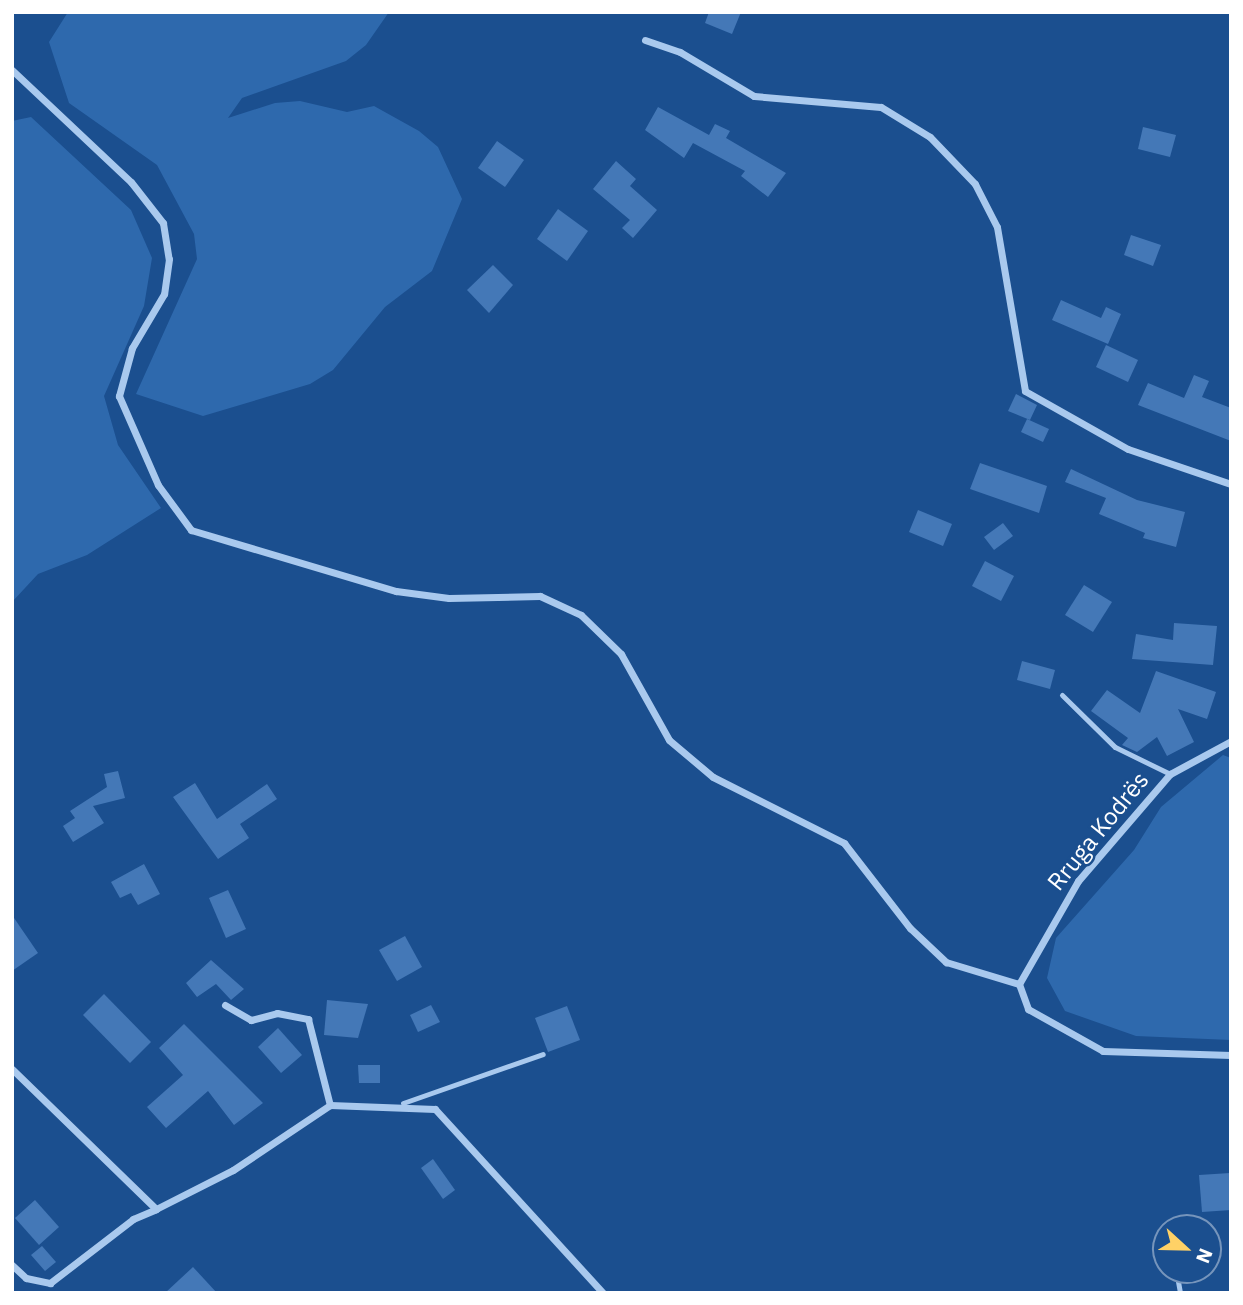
<!DOCTYPE html>
<meta charset="utf-8">
<style>
body{margin:0}
#map{position:relative;width:1243px;height:1305px;overflow:hidden;background:#1b4f8f;font-family:"IBM Plex Sans",sans-serif}
div>[style]{position:absolute}
[style*='--x']{left:calc(var(--x)*1px);top:calc(var(--y)*1px);width:calc(var(--w)*1px);rotate:calc(var(--a)*1deg)}
.green>*{inset:0;background:#2e69ad}
.building>*{inset:0;background:#4478b7}
.lane>*{height:5px;margin:-2.5px;padding:0 2.5px;transform-origin:2.5px;border-radius:2.5px;background:#a9c9ee}
.street>*{height:7px;margin:-3.5px;padding:0 3.5px;transform-origin:3.5px;border-radius:3.5px;background:#a9c9ee}
span{translate:-50% -50%;white-space:nowrap;text-align:center;line-height:1.15;-webkit-text-stroke:5px #1b4f8f;paint-order:stroke}
.street-label{font-size:24px;color:#fff}
.frame{position:absolute;inset:0;border:14px solid #fff;pointer-events:none}
.north{position:absolute;left:1152px;top:1214px;width:70px;height:70px;box-sizing:border-box;background:#1b4f8f;border:2px solid #7695bc;border-radius:50%;rotate:112deg;font-size:19px;font-weight:700;line-height:28px;text-align:center;color:#fff}
.north::after{content:'';display:block;margin:auto;width:24px;height:32px;background:#ffd166;clip-path:polygon(50% 0,100% 100%,50% 72%,0 100%)}
</style>
<div id="map">
<div class="green">
<i style="clip-path:polygon(68px 12px,389px 12px,366px 45px,346px 61px,242px 98px,228px 118px,275px 103px,300px 101px,347px 112px,374px 106px,419px 131px,438px 147px,462px 199px,432px 271px,385px 307px,333px 370px,310px 384px,203px 416px,136px 394px,197px 259px,194px 234px,157px 165px,69px 103px,49px 42px)"></i>
<i style="clip-path:polygon(31px 117px,131px 210px,152px 258px,144px 306px,104px 396px,118px 445px,161px 508px,87px 555px,38px 574px,12px 602px,12px 121px)"></i>
<i style="clip-path:polygon(1223px 755px,1231px 758px,1231px 1040px,1136px 1036px,1065px 1011px,1047px 978px,1056px 938px,1134px 850px,1161px 807px)"></i>
</div>
<div class="building">
<i style="clip-path:polygon(709px 12px,741px 12px,732px 34px,705px 23px)"></i>
<i style="clip-path:polygon(658px 107px,709px 135px,715px 124px,730px 131px,726px 138px,786px 173px,768px 197px,741px 176px,745px 171px,693px 143px,684px 158px,645px 130px)"></i>
<i style="clip-path:polygon(1143px 127px,1176px 135px,1170px 157px,1138px 149px)"></i>
<i style="clip-path:polygon(497px 141px,524px 160px,505px 187px,478px 168px)"></i>
<i style="clip-path:polygon(616px 161px,636px 179px,630px 186px,657px 210px,633px 238px,622px 228px,630px 220px,593px 189px)"></i>
<i style="clip-path:polygon(558px 209px,588px 231px,567px 261px,537px 239px)"></i>
<i style="clip-path:polygon(1131px 235px,1161px 245px,1153px 266px,1124px 255px)"></i>
<i style="clip-path:polygon(493px 265px,513px 285px,489px 313px,467px 290px)"></i>
<i style="clip-path:polygon(1061px 300px,1101px 318px,1106px 307px,1121px 314px,1108px 344px,1052px 320px)"></i>
<i style="clip-path:polygon(1106px 345px,1138px 360px,1128px 382px,1096px 367px)"></i>
<i style="clip-path:polygon(1194px 375px,1209px 381px,1202px 397px,1231px 408px,1231px 441px,1138px 405px,1148px 383px,1184px 398px)"></i>
<i style="clip-path:polygon(1016px 394px,1037px 405px,1030px 420px,1008px 411px)"></i>
<i style="clip-path:polygon(1027px 419px,1049px 429px,1043px 442px,1021px 432px)"></i>
<i style="clip-path:polygon(980px 463px,1047px 486px,1039px 513px,970px 489px)"></i>
<i style="clip-path:polygon(1071px 469px,1137px 500px,1185px 512px,1176px 547px,1143px 538px,1145px 533px,1099px 514px,1106px 498px,1065px 482px)"></i>
<i style="clip-path:polygon(918px 510px,952px 524px,943px 546px,909px 532px)"></i>
<i style="clip-path:polygon(1003px 523px,1013px 536px,994px 550px,984px 537px)"></i>
<i style="clip-path:polygon(985px 561px,1014px 576px,1001px 601px,972px 586px)"></i>
<i style="clip-path:polygon(1084px 585px,1112px 602px,1093px 632px,1065px 615px)"></i>
<i style="clip-path:polygon(1174px 623px,1217px 626px,1213px 665px,1132px 659px,1136px 634px,1173px 640px)"></i>
<i style="clip-path:polygon(1022px 661px,1055px 670px,1050px 689px,1017px 680px)"></i>
<i style="clip-path:polygon(1156px 671px,1216px 692px,1207px 719px,1178px 709px,1194px 742px,1167px 756px,1157px 737px,1137px 752px,1122px 745px,1128px 738px,1091px 711px,1107px 690px,1140px 713px)"></i>
<i style="clip-path:polygon(118px 771px,125px 798px,93px 806px,104px 823px,73px 842px,63px 826px,75px 818px,70px 811px,107px 787px,104px 774px)"></i>
<i style="clip-path:polygon(195px 783px,217px 819px,267px 784px,277px 799px,240px 824px,249px 838px,218px 859px,173px 797px)"></i>
<i style="clip-path:polygon(144px 864px,160px 894px,138px 905px,131px 893px,120px 898px,111px 882px)"></i>
<i style="clip-path:polygon(228px 890px,246px 929px,226px 938px,209px 898px)"></i>
<i style="clip-path:polygon(12px 915px,38px 953px,12px 971px)"></i>
<i style="clip-path:polygon(405px 936px,422px 967px,397px 981px,379px 950px)"></i>
<i style="clip-path:polygon(211px 960px,244px 989px,231px 1000px,216px 984px,197px 997px,186px 983px)"></i>
<i style="clip-path:polygon(104px 994px,151px 1042px,130px 1063px,83px 1015px)"></i>
<i style="clip-path:polygon(327px 1000px,368px 1004px,358px 1038px,324px 1035px)"></i>
<i style="clip-path:polygon(431px 1005px,440px 1022px,418px 1032px,410px 1015px)"></i>
<i style="clip-path:polygon(567px 1006px,580px 1040px,548px 1052px,535px 1018px)"></i>
<i style="clip-path:polygon(184px 1024px,263px 1103px,234px 1125px,208px 1091px,166px 1128px,147px 1107px,183px 1075px,159px 1048px)"></i>
<i style="clip-path:polygon(278px 1028px,302px 1055px,281px 1073px,258px 1047px)"></i>
<i style="clip-path:polygon(358px 1065px,380px 1065px,380px 1083px,359px 1083px)"></i>
<i style="clip-path:polygon(433px 1159px,455px 1190px,443px 1199px,421px 1168px)"></i>
<i style="clip-path:polygon(1230px 1173px,1231px 1210px,1202px 1212px,1199px 1175px)"></i>
<i style="clip-path:polygon(35px 1200px,59px 1227px,39px 1245px,15px 1218px)"></i>
<i style="clip-path:polygon(42px 1246px,56px 1262px,45px 1271px,31px 1255px)"></i>
<i style="clip-path:polygon(193px 1267px,217px 1293px,165px 1293px)"></i>
</div>
<div class="lane">
<i style="--x:1062;--y:695;--w:74;--a:44.5"></i>
<i style="--x:1115;--y:747;--w:61;--a:26.1"></i>
<i style="--x:403;--y:1103;--w:148;--a:-19.3"></i>
<i style="--x:1176;--y:1270;--w:23;--a:80"></i>
</div>
<div class="street">
<i style="--x:645;--y:40;--w:37;--a:19"></i>
<i style="--x:680;--y:52;--w:86;--a:30.7"></i>
<i style="--x:754;--y:96;--w:127;--a:5"></i>
<i style="--x:881;--y:107;--w:57;--a:31.5"></i>
<i style="--x:930;--y:137;--w:65;--a:46.2"></i>
<i style="--x:975;--y:184;--w:48;--a:62.9"></i>
<i style="--x:997;--y:227;--w:166;--a:80.3"></i>
<i style="--x:1025;--y:391;--w:118;--a:29.4"></i>
<i style="--x:1128;--y:449;--w:109;--a:18.8"></i>
<i style="--x:12;--y:70;--w:163;--a:43.3"></i>
<i style="--x:131;--y:182;--w:52;--a:52"></i>
<i style="--x:163;--y:223;--w:36;--a:81"></i>
<i style="--x:169;--y:259;--w:35;--a:98"></i>
<i style="--x:164;--y:294;--w:63;--a:120.7"></i>
<i style="--x:132;--y:348;--w:50;--a:105.2"></i>
<i style="--x:119;--y:396;--w:97;--a:66.3"></i>
<i style="--x:158;--y:485;--w:56;--a:53.7"></i>
<i style="--x:191;--y:530;--w:214;--a:16.6"></i>
<i style="--x:396;--y:591;--w:53;--a:7.5"></i>
<i style="--x:449;--y:598;--w:91;--a:-1.3"></i>
<i style="--x:540;--y:596;--w:45;--a:24.9"></i>
<i style="--x:581;--y:615;--w:56;--a:44.3"></i>
<i style="--x:621;--y:654;--w:98;--a:60.8"></i>
<i style="--x:669;--y:740;--w:57;--a:40.1"></i>
<i style="--x:713;--y:777;--w:147;--a:26.7"></i>
<i style="--x:844;--y:843;--w:108;--a:52.2"></i>
<i style="--x:910;--y:928;--w:50;--a:43.4"></i>
<i style="--x:946;--y:962;--w:76;--a:16.8"></i>
<i style="--x:1231;--y:741;--w:69;--a:151.6"></i>
<i style="--x:1170;--y:774;--w:141;--a:130.7"></i>
<i style="--x:1078;--y:881;--w:119;--a:119.8"></i>
<i style="--x:1019;--y:984;--w:27;--a:70"></i>
<i style="--x:1028;--y:1009;--w:86;--a:29.2"></i>
<i style="--x:1103;--y:1051;--w:128;--a:1.8"></i>
<i style="--x:225;--y:1005;--w:30;--a:30"></i>
<i style="--x:251;--y:1020;--w:27;--a:-15"></i>
<i style="--x:277;--y:1013;--w:32;--a:11"></i>
<i style="--x:308;--y:1019;--w:89;--a:75.7"></i>
<i style="--x:12;--y:1069;--w:201;--a:44.2"></i>
<i style="--x:156;--y:1209;--w:86;--a:-26.9"></i>
<i style="--x:233;--y:1170;--w:117;--a:-33.8"></i>
<i style="--x:330;--y:1105;--w:105;--a:2.2"></i>
<i style="--x:435;--y:1109;--w:249;--a:47.6"></i>
<i style="--x:12;--y:1265;--w:19;--a:43"></i>
<i style="--x:26;--y:1278;--w:25;--a:12"></i>
<i style="--x:50;--y:1283;--w:105;--a:-37.6"></i>
<i style="--x:133;--y:1219;--w:25;--a:-23"></i>
</div>
<div class="street-label">
<span style="left:1098px;top:831px;rotate:-51deg">Rruga Kodrës</span>
</div>
<div class="frame"></div>
<div class="north">N</div>
</div>
